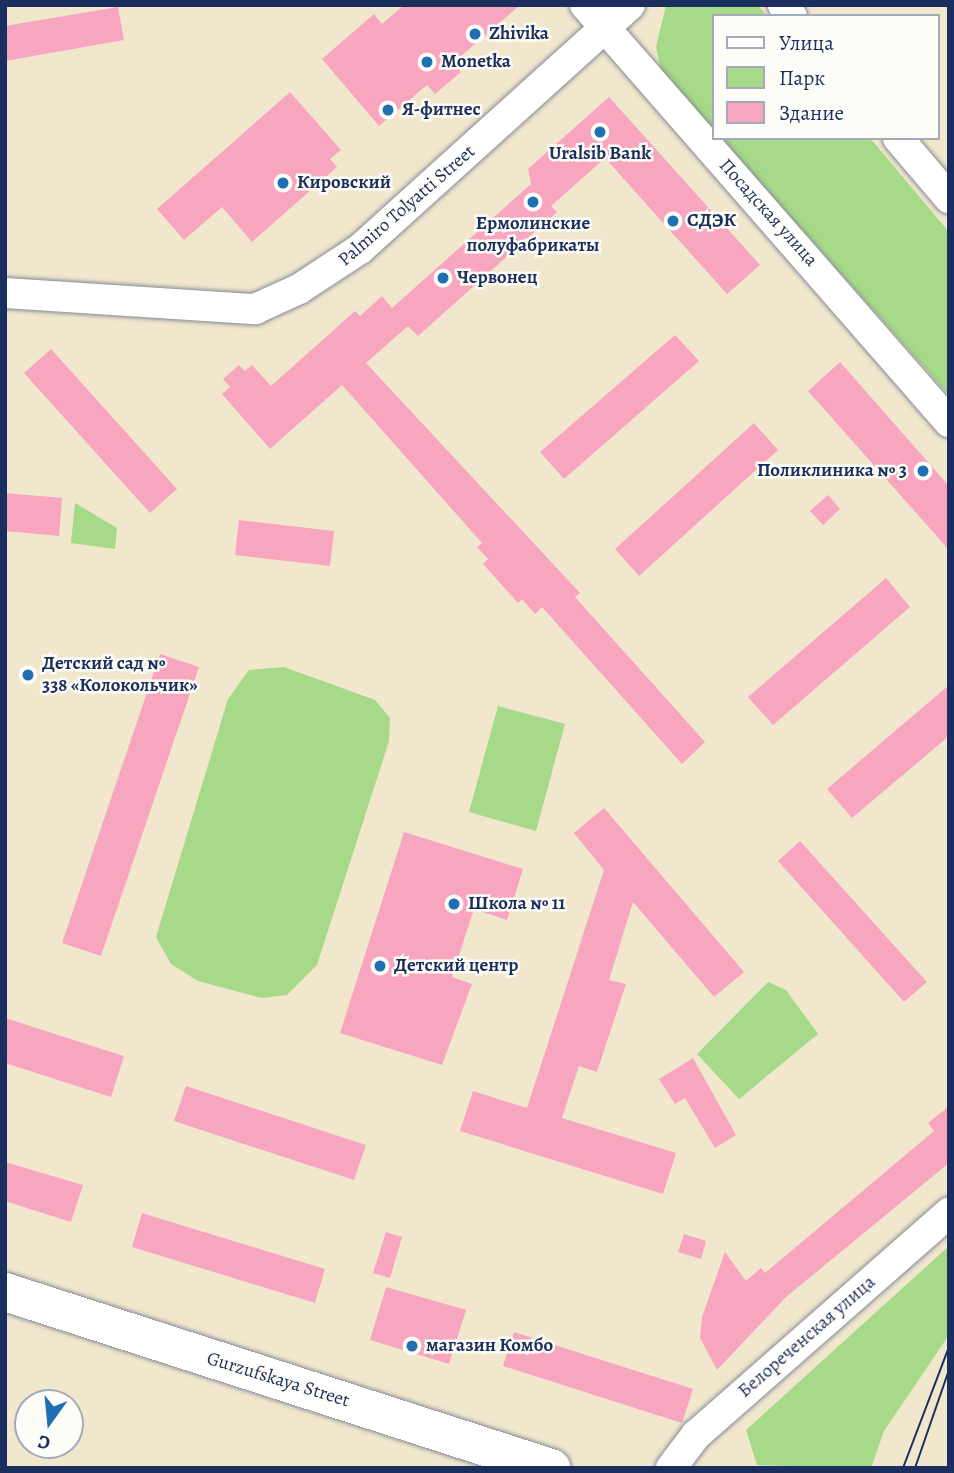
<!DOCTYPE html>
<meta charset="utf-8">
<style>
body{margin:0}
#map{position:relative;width:954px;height:1473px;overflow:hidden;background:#f1e7cd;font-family:Alegreya,serif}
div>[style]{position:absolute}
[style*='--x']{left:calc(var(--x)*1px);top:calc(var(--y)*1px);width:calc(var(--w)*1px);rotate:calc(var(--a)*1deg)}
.green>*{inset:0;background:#a6d988}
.building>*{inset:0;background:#f8a6c0}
.roads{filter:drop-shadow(0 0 2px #868b96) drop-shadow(0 0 2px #868b96)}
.minor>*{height:30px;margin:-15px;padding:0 15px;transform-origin:15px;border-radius:15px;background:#fff}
.major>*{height:38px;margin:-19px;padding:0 19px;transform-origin:19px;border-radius:19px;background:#fff}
.tram>*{height:2px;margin:-1px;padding:0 1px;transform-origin:1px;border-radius:1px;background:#1b2f5e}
.dots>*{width:19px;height:19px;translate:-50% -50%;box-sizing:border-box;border:4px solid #fdfcf7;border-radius:50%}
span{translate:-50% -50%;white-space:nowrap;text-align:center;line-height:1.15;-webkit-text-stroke:5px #fdfcf7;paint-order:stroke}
.poi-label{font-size:19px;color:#1b2f5e;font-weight:700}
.left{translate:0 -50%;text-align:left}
.right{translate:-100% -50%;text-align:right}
.street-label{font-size:19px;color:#1b2f5e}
.frame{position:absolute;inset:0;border:7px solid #1b2f5e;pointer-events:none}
.legend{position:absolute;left:712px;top:14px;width:228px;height:126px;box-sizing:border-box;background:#fdfcf7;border:2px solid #a3aaba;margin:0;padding:9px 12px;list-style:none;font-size:21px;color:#1b2f5e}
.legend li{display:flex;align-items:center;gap:14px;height:35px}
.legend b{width:35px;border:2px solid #a3aaba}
.north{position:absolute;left:14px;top:1389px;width:70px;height:70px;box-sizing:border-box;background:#fdfcf7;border:2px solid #a3aaba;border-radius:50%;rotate:195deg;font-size:19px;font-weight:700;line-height:28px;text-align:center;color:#1b2f5e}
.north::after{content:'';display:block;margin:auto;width:24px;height:32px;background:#1f6fb2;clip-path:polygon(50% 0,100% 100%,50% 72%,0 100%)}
</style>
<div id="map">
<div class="green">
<i style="clip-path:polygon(666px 5px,758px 5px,767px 16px,714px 16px,714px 131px,661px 71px,656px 47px)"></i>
<i style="clip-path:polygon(720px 138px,870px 138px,949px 232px,949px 395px)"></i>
<i style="clip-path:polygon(75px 503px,117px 528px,115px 549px,71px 543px)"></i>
<i style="clip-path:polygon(284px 667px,375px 700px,390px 718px,389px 741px,317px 965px,287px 995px,262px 998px,198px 981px,171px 964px,156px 937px,228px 699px,249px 670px)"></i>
<i style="clip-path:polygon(498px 706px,565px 724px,536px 831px,469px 812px)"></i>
<i style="clip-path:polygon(768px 982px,786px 990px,818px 1034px,739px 1099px,697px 1054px)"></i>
<i style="clip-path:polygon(949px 1246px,949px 1335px,884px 1431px,871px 1468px,757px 1465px,746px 1430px)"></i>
</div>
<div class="building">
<i style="clip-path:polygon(404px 5px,520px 5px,453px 63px,461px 72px,435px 94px,427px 85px,379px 126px,322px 59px,374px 14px,382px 24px)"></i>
<i style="clip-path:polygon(118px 7px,124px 40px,5px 61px,5px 26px)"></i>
<i style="clip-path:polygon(290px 92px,341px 150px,330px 159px,337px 167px,252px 242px,222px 207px,184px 240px,157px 209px)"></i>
<i style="clip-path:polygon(609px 97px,760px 265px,727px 294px,605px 158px,551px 206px,557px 212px,418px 336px,408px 326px,366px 363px,580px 593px,575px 597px,705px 742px,682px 764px,542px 607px,535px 614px,522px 599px,518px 603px,483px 564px,488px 559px,477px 547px,482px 543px,342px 385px,270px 449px,222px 394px,230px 387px,223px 379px,239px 365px,245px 371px,252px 365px,271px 386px,355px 311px,360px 316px,382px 296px,392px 308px,531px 184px,528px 169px)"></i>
<i style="clip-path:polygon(675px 335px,699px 361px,564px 479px,540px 452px)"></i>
<i style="clip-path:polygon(51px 349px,177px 489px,150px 513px,24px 373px)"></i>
<i style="clip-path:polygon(840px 362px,949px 486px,949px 550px,808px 391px)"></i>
<i style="clip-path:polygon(754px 423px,778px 450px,639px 576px,615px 549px)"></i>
<i style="clip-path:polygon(5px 493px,62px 498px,59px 536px,5px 531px)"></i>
<i style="clip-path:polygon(828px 495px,840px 509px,823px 525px,810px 511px)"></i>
<i style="clip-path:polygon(239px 520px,334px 531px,330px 566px,235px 555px)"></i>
<i style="clip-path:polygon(886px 578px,910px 607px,773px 725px,748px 697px)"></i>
<i style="clip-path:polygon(160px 654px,199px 667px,101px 956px,62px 943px)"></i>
<i style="clip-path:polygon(949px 685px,949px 736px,852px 818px,827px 789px)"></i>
<i style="clip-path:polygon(604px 808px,744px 972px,714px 997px,633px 902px,609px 980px,626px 984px,597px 1072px,579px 1066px,562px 1118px,676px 1153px,663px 1194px,460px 1131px,473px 1091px,527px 1108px,604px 870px,574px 833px)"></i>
<i style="clip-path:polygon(404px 832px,523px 869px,507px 920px,474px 909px,452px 977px,472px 984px,442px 1065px,340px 1033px)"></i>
<i style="clip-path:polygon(800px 841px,927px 982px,904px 1002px,778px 861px)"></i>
<i style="clip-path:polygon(5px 1018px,124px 1056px,111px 1097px,5px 1063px)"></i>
<i style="clip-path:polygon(693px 1058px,736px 1135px,715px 1148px,685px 1098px,675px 1104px,659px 1079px)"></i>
<i style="clip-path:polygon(186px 1086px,366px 1145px,354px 1180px,174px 1121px)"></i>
<i style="clip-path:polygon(949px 1106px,949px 1163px,786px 1297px,717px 1370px,700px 1338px,702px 1317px,725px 1252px,746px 1281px,761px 1268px,765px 1273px,934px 1131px,928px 1123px)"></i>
<i style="clip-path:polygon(5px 1162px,83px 1185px,71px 1222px,5px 1201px)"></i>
<i style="clip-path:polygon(142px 1213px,325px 1269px,315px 1303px,132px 1247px)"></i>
<i style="clip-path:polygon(386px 1232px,402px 1237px,390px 1278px,373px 1273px)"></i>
<i style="clip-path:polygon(684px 1234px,706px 1241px,701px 1259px,678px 1252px)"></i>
<i style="clip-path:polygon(386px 1287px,466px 1310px,449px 1364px,370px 1340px)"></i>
<i style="clip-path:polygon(514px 1332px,693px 1389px,682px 1423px,503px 1366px)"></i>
</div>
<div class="roads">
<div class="minor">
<i style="--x:585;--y:5;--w:554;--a:48.88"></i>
<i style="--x:783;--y:5;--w:14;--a:51"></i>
<i style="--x:898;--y:138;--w:79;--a:49.6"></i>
<i style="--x:5;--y:293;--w:251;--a:3.7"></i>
<i style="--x:255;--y:309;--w:48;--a:-24.4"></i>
<i style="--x:299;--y:289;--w:73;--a:-33.3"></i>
<i style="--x:360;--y:249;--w:364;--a:-42.1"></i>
<i style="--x:671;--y:1468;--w:41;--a:-52.9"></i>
<i style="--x:696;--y:1435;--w:337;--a:-41.3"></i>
</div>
<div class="major">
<i style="--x:5;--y:1292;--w:574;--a:17.87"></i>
</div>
</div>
<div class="tram">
<i style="--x:903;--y:1468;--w:129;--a:-69.2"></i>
<i style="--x:915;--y:1468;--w:104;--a:-70.9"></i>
</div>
<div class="dots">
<i style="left:475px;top:34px;background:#1f6fb2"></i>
<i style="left:427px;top:62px;background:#1f6fb2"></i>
<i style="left:388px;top:110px;background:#1f6fb2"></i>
<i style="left:600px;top:132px;background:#1f6fb2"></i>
<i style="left:283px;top:183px;background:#1f6fb2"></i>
<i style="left:533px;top:202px;background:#1f6fb2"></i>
<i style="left:673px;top:221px;background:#1f6fb2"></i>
<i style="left:443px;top:278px;background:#1f6fb2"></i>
<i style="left:923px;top:471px;background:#1f6fb2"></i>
<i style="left:28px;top:675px;background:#1f6fb2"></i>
<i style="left:454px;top:904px;background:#1f6fb2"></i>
<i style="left:380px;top:966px;background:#1f6fb2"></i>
<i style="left:412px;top:1346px;background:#1f6fb2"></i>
</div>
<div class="poi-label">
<span class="left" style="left:489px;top:34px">Zhivika</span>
<span class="left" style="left:441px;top:62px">Monetka</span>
<span class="left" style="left:402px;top:110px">Я-фитнес</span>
<span style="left:600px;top:154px">Uralsib Bank</span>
<span class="left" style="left:297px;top:183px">Кировский</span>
<span class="left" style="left:687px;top:221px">СДЭК</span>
<span style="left:533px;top:235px">Ермолинские<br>полуфабрикаты</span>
<span class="left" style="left:457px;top:278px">Червонец</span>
<span class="right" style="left:907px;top:471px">Поликлиника № 3</span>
<span class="left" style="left:42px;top:675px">Детский сад №<br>338 «Колокольчик»</span>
<span class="left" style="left:468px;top:904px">Школа № 11</span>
<span class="left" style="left:394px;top:966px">Детский центр</span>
<span class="left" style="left:426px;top:1346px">магазин Комбо</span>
</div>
<div class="street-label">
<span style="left:407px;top:206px;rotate:-41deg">Palmiro Tolyatti Street</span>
<span style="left:768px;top:213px;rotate:48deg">Посадская улица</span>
<span style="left:807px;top:1337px;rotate:-41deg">Белореченская улица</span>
<span style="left:278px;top:1380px;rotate:17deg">Gurzufskaya Street</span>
</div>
<div class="frame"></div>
<ul class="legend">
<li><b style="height:9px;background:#fff"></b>Улица</li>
<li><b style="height:19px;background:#a6d988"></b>Парк</li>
<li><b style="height:19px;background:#f8a6c0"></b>Здание</li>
</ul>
<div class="north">С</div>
</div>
